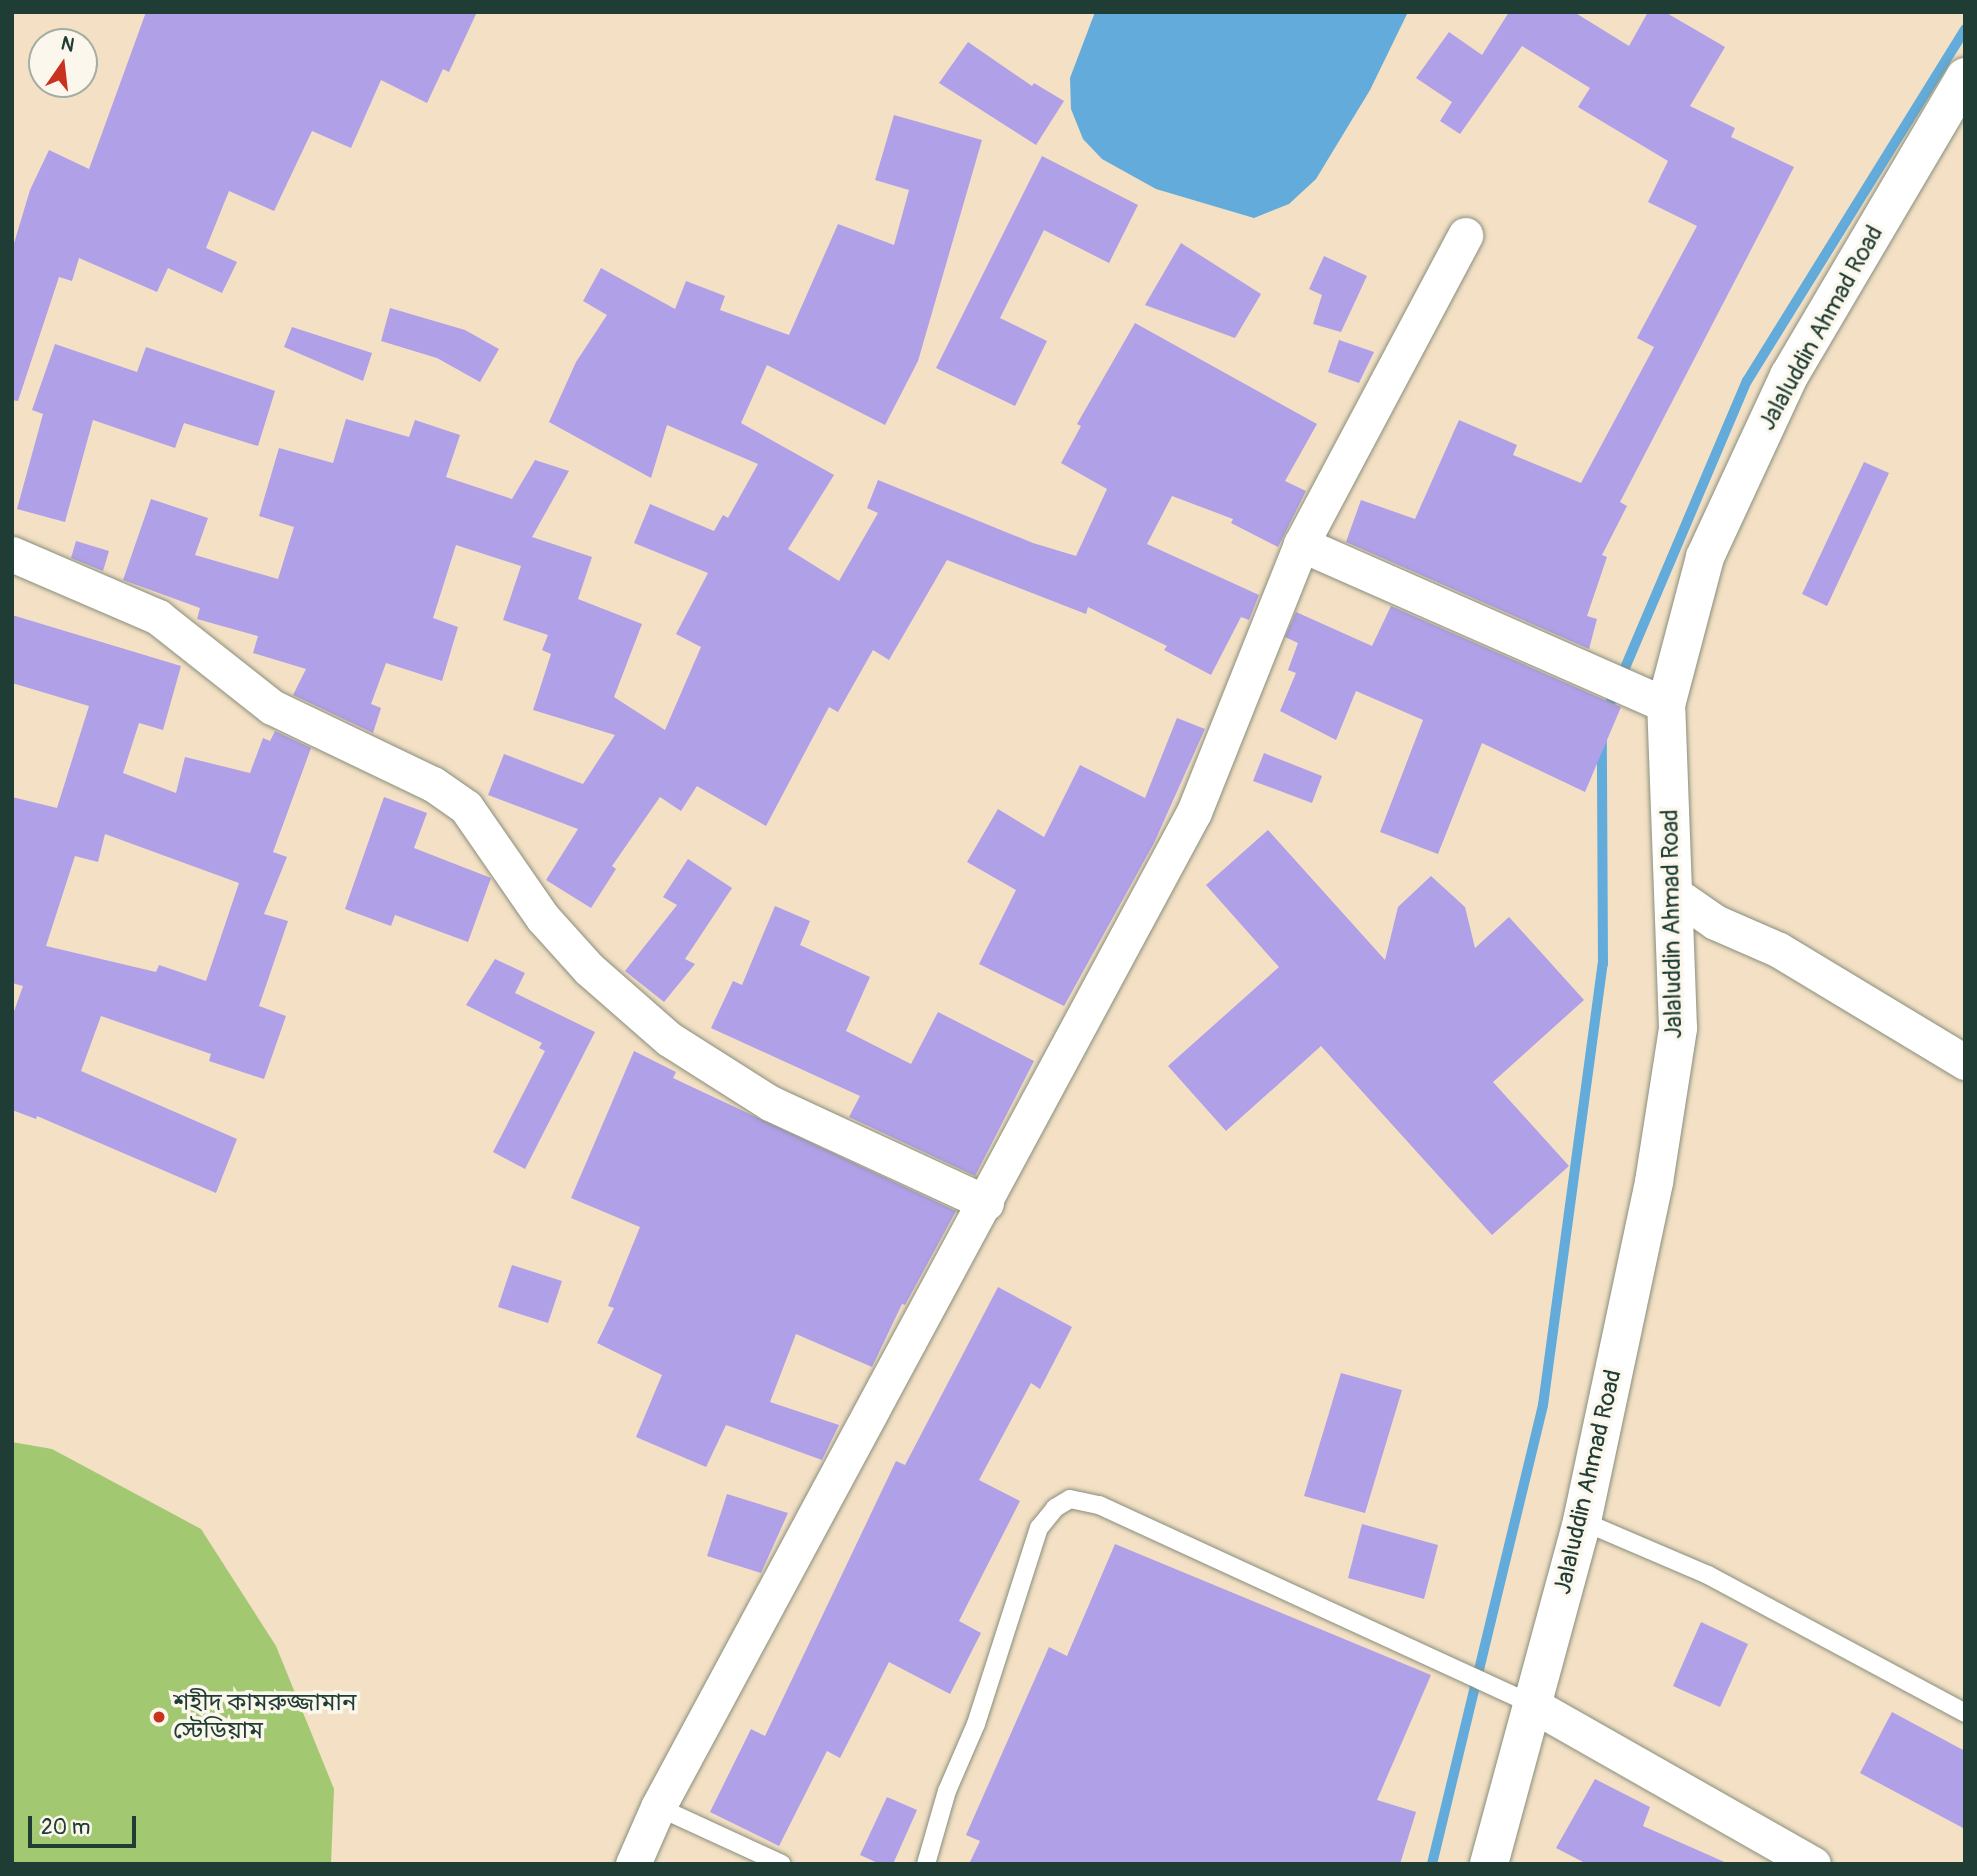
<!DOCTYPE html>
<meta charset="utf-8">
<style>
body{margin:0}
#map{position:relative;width:1977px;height:1876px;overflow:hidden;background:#f3e0c5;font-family:Pangolin,"Noto Sans Bengali",sans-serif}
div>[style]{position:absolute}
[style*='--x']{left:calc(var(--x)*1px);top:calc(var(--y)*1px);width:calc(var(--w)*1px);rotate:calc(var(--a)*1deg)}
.green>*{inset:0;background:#a3c872}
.water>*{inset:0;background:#62abda}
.stream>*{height:10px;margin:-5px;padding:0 5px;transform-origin:5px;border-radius:5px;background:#62abda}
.building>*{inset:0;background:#b0a0e8}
.roads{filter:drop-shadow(0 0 2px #898e7c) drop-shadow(0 0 2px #898e7c)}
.service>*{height:18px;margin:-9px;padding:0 9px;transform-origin:9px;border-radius:9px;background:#fff}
.minor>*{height:35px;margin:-17.5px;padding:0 17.5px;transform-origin:17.5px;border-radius:17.5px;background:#fff}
.tertiary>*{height:38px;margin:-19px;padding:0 19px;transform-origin:19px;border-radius:19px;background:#fff}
.dots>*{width:19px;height:19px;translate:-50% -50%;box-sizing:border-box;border:4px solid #fbf7ec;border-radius:50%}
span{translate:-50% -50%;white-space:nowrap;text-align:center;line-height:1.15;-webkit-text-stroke:7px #fbf7ec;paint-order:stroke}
.street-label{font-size:24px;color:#1f3d34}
.poi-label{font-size:24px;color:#1f3d34}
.left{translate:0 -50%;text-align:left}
.frame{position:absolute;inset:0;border:14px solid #1f3d34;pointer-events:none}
.north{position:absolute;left:28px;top:28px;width:70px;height:70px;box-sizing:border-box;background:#fbf7ec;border:2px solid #a3ada2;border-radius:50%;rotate:14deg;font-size:19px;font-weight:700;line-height:28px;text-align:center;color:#1f3d34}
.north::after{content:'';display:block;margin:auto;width:24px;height:32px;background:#c8321e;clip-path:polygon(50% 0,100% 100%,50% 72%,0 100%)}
.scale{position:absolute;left:28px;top:1816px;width:108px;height:32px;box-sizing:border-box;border:4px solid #1f3d34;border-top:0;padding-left:9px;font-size:21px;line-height:24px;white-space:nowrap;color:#1f3d34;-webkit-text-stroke:5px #fbf7ec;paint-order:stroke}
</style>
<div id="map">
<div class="green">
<i style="clip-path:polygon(12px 1442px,52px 1449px,201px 1529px,276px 1646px,334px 1789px,331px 1864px,12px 1864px)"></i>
</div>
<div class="water">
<i style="clip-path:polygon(1095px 12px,1408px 12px,1370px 90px,1316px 179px,1289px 204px,1254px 218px,1156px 189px,1102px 159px,1083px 139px,1071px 109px,1070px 78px)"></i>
</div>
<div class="stream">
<i style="--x:1605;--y:715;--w:363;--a:-67"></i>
<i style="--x:1747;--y:381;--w:414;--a:-58.2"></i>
<i style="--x:1432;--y:1864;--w:472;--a:-76.4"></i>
<i style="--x:1543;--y:1405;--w:445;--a:-82.3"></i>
<i style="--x:1603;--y:964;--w:226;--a:-90.3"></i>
</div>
<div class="building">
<i style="clip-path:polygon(146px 12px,477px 12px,449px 72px,443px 69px,427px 103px,381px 80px,351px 148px,312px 131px,274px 211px,229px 191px,206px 248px,237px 262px,222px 293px,168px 268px,157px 292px,79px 258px,72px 281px,59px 277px,18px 401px,12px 400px,12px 250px,30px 190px,49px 150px,89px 169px)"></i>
<i style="clip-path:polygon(1509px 12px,1574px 12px,1629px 46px,1648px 12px,1665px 12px,1725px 47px,1690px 106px,1735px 128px,1731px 137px,1794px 167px,1620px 502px,1627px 506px,1602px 555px,1607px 557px,1587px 616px,1597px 619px,1589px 649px,1346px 542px,1361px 500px,1415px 519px,1459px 420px,1517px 445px,1513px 455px,1581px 483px,1654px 347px,1637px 338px,1697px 226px,1648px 202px,1668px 161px,1578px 107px,1590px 88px,1522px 46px,1460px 134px,1440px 121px,1452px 102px,1416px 78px,1449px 32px,1482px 55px)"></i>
<i style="clip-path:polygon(968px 42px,1032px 86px,1034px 83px,1064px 101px,1036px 145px,939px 83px)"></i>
<i style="clip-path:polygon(894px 115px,982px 140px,918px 361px,885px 425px,767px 365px,741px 423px,834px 475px,788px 549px,839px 581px,878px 513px,867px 508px,878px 480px,1033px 543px,1076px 556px,1107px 489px,1061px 463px,1081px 426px,1077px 424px,1135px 323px,1317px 424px,1285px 481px,1306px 491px,1278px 547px,1231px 523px,1233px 519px,1172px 496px,1147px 544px,1259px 595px,1249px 620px,1241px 617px,1211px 675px,1164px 650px,1167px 646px,1088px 607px,1086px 614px,947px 560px,889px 660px,873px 650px,838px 712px,829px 707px,766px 826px,697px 786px,681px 811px,660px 797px,612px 866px,616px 869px,591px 908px,546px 880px,578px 829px,488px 795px,504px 754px,583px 784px,615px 735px,533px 710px,551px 654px,542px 650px,548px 635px,503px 620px,521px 566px,456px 545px,433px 618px,458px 627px,442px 681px,386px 663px,371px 704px,381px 708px,373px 733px,293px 695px,306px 669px,253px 653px,258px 636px,197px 619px,200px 608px,123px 580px,151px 499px,208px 518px,195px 555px,278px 579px,294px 527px,259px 516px,279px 448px,333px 463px,346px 419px,409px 437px,415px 420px,460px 435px,446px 477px,512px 499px,535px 460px,569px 471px,532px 537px,592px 557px,578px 599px,642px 624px,614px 697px,665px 730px,701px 647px,676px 634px,708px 573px,634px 543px,650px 504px,714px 531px,723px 515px,728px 518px,758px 464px,667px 425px,651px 478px,549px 422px,576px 362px,607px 315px,583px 301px,601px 268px,675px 309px,686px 281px,725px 296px,720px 310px,789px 335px,838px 224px,894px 245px,909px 190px,875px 180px)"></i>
<i style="clip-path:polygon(1042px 156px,1138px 205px,1109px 263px,1044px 230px,1000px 318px,1047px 341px,1015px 406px,936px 368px)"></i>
<i style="clip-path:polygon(1181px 243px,1261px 294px,1235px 338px,1145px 305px)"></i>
<i style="clip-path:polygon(1324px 256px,1367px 276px,1341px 332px,1313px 324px,1322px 295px,1309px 289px)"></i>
<i style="clip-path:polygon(390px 308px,465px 330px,499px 349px,480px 382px,437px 358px,381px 341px)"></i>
<i style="clip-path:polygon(292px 327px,372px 353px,363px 381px,284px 347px)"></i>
<i style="clip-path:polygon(1339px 340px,1374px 352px,1359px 383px,1328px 372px)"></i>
<i style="clip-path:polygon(55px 344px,137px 372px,146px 347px,275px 391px,258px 446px,184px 423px,175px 448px,93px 420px,65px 522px,17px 509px,43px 414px,32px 410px)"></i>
<i style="clip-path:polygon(1864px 462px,1889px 473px,1827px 606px,1802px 594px)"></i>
<i style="clip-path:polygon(76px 541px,109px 551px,103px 571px,71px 558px)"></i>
<i style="clip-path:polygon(1391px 606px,1621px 707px,1585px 792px,1482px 743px,1438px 854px,1380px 832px,1423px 720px,1356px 691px,1336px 740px,1280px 711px,1296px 673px,1288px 670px,1298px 643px,1285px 637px,1296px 612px,1372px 646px)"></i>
<i style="clip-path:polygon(evenodd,12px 615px,181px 666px,163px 730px,139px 723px,123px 773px,176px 793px,185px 757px,250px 773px,263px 738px,270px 741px,275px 731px,311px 748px,273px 852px,287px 857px,264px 914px,288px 921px,259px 1006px,286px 1016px,264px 1079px,209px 1061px,211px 1054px,101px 1016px,81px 1071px,237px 1139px,216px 1193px,37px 1116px,36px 1119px,12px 1110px,12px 1017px,23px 986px,12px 983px,12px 797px,57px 808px,89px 706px,12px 683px,12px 615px,105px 834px,239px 883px,206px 981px,159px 965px,156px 972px,46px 946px,75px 856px,98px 862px,105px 834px)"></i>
<i style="clip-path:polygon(1177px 718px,1205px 729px,1154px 843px,1064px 1006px,979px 964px,1016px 890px,967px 862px,998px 809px,1044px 837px,1080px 765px,1145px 798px)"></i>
<i style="clip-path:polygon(1264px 753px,1322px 776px,1312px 803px,1253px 781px)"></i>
<i style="clip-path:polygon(384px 797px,427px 813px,414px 848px,491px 878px,468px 942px,395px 915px,391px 926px,345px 909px)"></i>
<i style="clip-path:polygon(1268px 830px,1385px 960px,1398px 907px,1431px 876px,1465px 907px,1475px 948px,1509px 917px,1584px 1000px,1493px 1082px,1569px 1166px,1492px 1235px,1321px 1046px,1226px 1131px,1168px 1066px,1279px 967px,1206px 885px)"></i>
<i style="clip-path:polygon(688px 859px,732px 888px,685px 959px,695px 964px,664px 1002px,625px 971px,677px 905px,663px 897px)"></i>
<i style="clip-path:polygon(775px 906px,810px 921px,800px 945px,870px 977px,846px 1031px,911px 1064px,938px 1012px,1034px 1061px,975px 1176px,849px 1117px,860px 1096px,711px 1028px,733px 981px,742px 985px)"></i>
<i style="clip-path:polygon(495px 959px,525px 973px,515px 993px,595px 1032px,525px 1169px,493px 1152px,545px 1051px,539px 1048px,542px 1043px,466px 1005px)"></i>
<i style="clip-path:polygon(634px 1051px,676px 1072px,673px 1078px,956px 1211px,905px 1305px,902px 1304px,872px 1367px,796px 1334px,770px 1402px,839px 1425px,822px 1460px,726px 1425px,706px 1467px,636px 1437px,662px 1375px,597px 1343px,614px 1308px,608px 1306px,640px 1227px,571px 1198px)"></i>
<i style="clip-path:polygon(512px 1265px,562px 1281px,548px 1323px,498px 1307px)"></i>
<i style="clip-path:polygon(998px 1287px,1072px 1327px,1040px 1389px,1031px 1383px,979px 1480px,1020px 1501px,959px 1621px,981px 1633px,950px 1694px,889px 1662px,840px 1758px,827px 1751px,779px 1846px,710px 1812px,751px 1729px,765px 1736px,896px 1461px,905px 1465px)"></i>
<i style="clip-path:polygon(1341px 1373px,1402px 1390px,1365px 1513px,1304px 1496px)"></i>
<i style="clip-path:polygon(727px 1494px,788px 1513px,761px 1573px,707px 1556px)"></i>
<i style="clip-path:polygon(1362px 1524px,1438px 1545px,1424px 1599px,1348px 1578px)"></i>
<i style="clip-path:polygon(1115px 1544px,1431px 1675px,1377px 1800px,1416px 1812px,1400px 1864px,969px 1864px,980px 1841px,966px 1835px,1049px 1647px,1067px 1656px)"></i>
<i style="clip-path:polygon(1701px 1622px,1748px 1644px,1720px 1707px,1673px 1686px)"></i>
<i style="clip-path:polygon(1892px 1712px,1965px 1751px,1965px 1829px,1860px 1773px)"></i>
<i style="clip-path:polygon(1595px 1779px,1650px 1807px,1643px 1826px,1729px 1864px,1587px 1864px,1556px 1848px)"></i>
<i style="clip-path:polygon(887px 1797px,917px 1810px,893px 1864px,880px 1864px,860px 1855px)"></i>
</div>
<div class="roads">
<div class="service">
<i style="--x:1582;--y:1521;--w:137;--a:23.2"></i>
<i style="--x:1708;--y:1575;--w:292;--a:28.2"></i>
<i style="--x:658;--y:1807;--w:136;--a:24.7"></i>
<i style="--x:926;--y:1864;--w:76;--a:-74"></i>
<i style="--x:947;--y:1791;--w:73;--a:-66.6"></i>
<i style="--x:976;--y:1724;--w:206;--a:-72.2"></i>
<i style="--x:1039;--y:1528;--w:26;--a:-51"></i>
<i style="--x:1055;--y:1508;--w:17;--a:-31"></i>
<i style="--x:1070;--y:1499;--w:30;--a:12"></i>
<i style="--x:1099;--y:1505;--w:478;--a:24.7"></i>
</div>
<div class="minor">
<i style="--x:1301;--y:544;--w:399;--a:23.8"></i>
<i style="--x:12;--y:554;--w:159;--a:23.3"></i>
<i style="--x:158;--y:617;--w:145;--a:38.3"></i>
<i style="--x:272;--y:707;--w:178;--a:25.6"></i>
<i style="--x:433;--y:784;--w:40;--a:34.9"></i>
<i style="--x:466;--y:807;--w:135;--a:55.3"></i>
<i style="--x:543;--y:918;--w:69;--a:48"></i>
<i style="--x:589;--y:969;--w:106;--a:41.2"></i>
<i style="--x:669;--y:1039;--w:120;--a:32.4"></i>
<i style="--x:770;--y:1103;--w:238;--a:24.8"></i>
<i style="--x:1673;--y:893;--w:51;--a:34.6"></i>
<i style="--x:1715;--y:922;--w:70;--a:23.6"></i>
<i style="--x:1779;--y:950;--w:217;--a:31.1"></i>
<i style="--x:1533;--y:1705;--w:322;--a:29.6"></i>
<i style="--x:633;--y:1864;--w:62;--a:-66.3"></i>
<i style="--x:658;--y:1807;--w:1130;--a:-61.69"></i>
<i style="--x:1194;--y:812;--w:289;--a:-68.2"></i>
<i style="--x:1301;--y:544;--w:350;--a:-62"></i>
</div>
<div class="tertiary">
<i style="--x:1489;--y:1864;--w:355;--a:-74.8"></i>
<i style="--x:1582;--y:1521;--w:347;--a:-78"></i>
<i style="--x:1654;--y:1182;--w:156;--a:-81.1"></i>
<i style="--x:1678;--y:1028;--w:323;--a:-92.1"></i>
<i style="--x:1666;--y:705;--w:153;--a:-75.2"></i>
<i style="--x:1705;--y:557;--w:200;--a:-65.1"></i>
<i style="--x:1789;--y:376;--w:347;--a:-59.5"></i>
</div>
</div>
<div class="dots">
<i style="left:159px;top:1717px;background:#c8321e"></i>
</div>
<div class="street-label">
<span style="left:1821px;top:328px;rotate:-61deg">Jalaluddin Ahmad Road</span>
<span style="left:1672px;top:924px;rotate:-91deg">Jalaluddin Ahmad Road</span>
<span style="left:1588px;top:1482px;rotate:-77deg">Jalaluddin Ahmad Road</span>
</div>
<div class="poi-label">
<span class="left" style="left:173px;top:1717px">শহীদ কামরুজ্জামান<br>স্টেডিয়াম</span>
</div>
<div class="frame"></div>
<div class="north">N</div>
<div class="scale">20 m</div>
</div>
